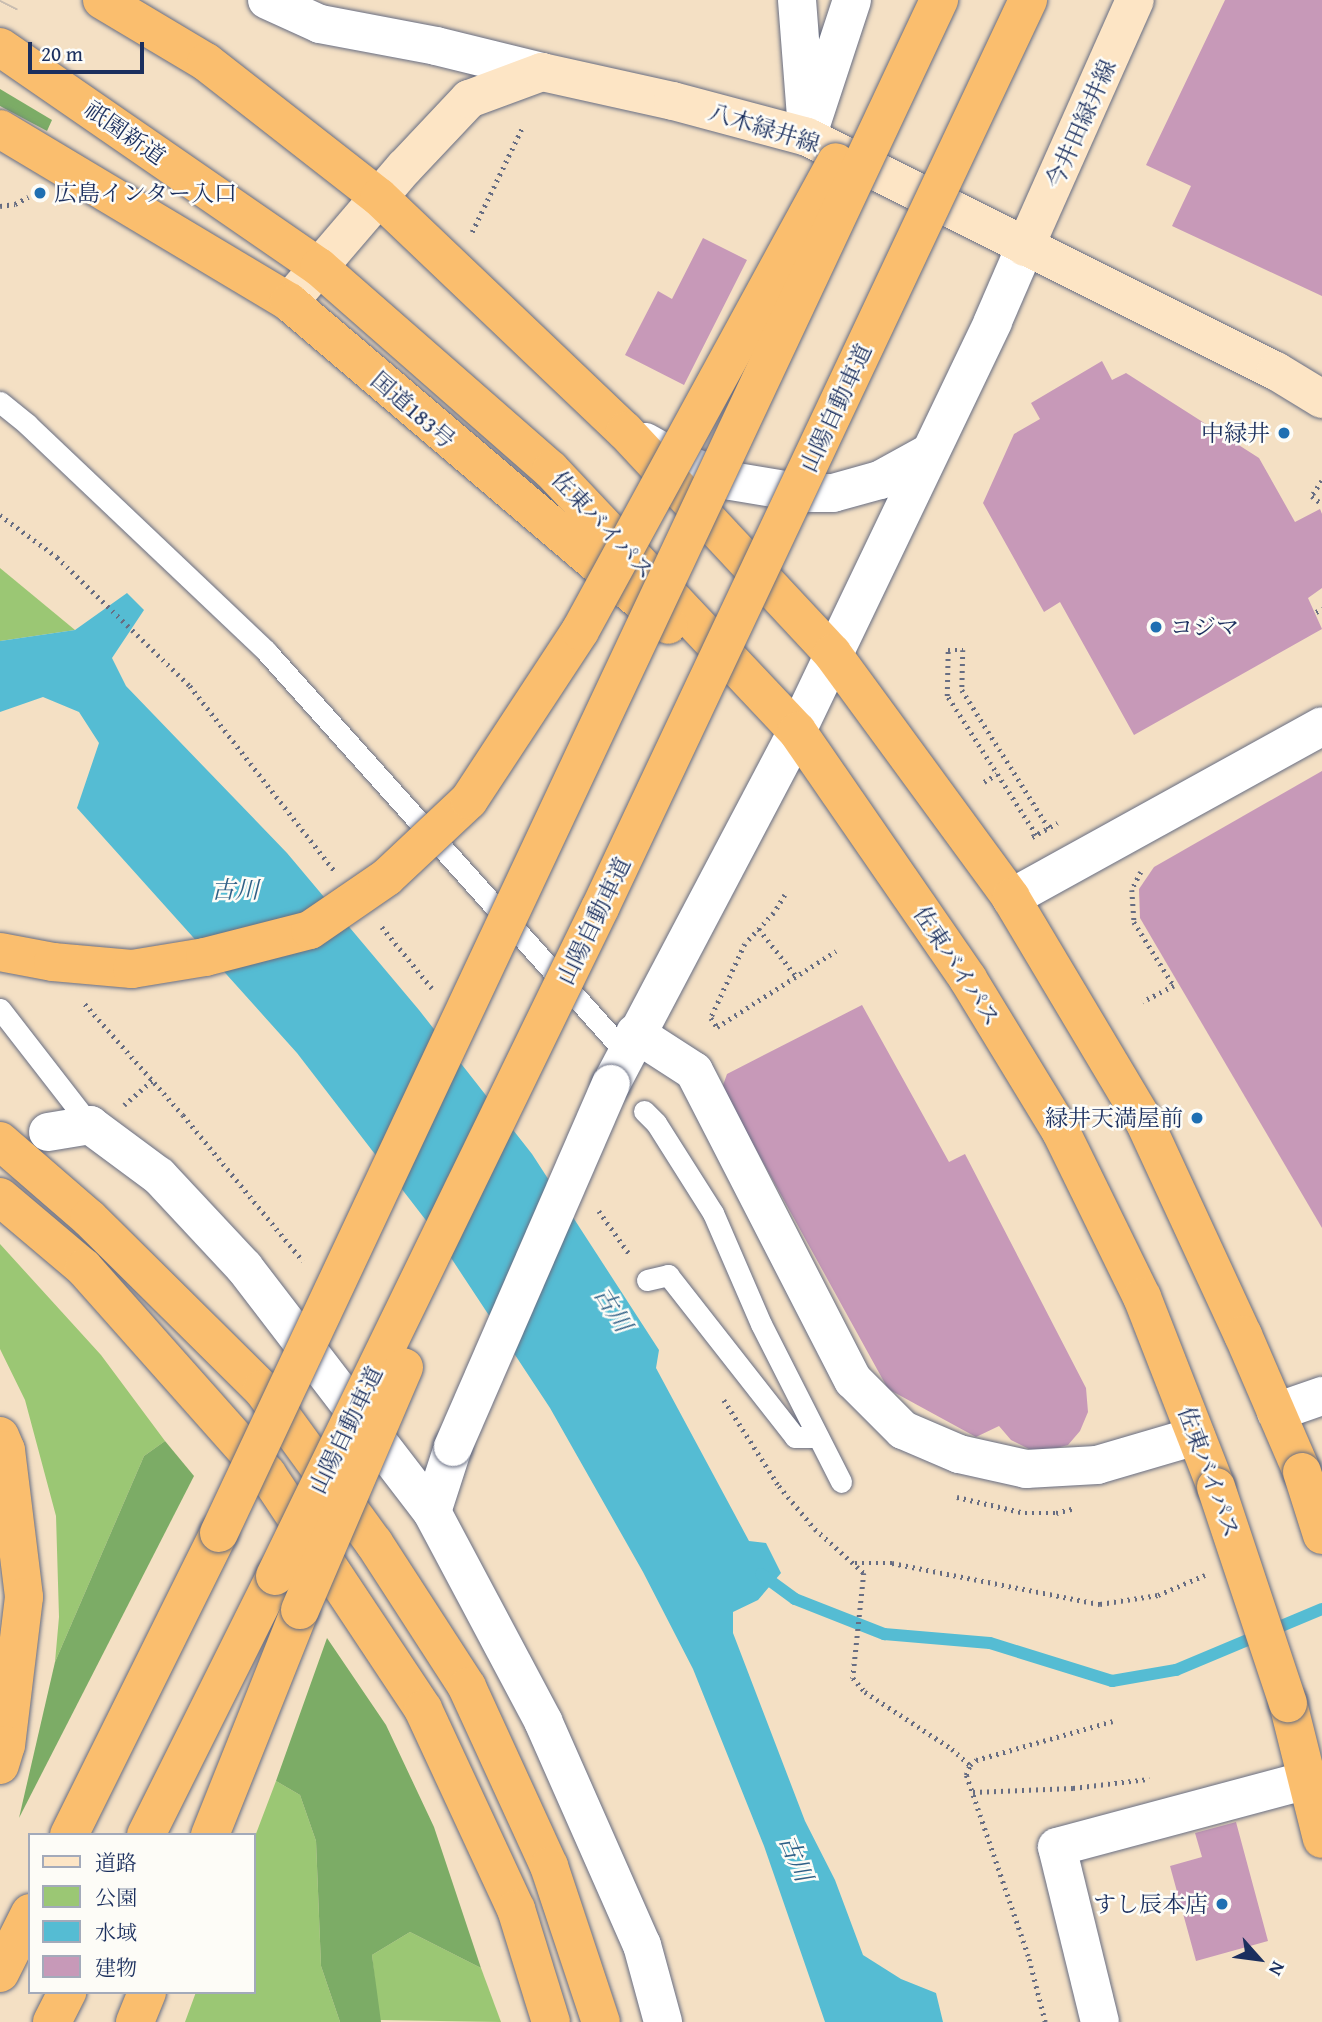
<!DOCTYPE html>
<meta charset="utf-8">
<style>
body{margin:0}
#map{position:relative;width:1322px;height:2022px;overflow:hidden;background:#f4e0c4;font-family:"Gentium Book Plus","Noto Serif JP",serif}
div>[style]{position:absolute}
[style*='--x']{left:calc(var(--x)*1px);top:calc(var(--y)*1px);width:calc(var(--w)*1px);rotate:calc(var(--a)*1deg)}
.green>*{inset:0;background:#9bc774}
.forest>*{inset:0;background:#7cac66}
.water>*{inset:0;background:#55bcd3}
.stream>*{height:12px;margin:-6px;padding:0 6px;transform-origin:6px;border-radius:6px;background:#55bcd3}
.building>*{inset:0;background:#c799b8}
.minor-tunnel>*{height:38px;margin-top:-19px;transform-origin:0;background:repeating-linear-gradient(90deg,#c9bdb0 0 38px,transparent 0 57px)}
.path>*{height:4.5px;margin-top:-2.25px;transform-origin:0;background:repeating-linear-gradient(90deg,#676d82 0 2px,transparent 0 7px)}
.roads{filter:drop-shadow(0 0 2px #676d82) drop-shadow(0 0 2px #676d82)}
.service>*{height:21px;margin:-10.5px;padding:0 10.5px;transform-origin:10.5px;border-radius:10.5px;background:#fff}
.minor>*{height:38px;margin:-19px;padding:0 19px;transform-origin:19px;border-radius:19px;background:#fff}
.tertiary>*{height:38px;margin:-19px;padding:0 19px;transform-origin:19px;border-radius:19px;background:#fff}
.secondary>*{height:38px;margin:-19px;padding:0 19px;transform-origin:19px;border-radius:19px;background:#fde5c5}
.trunk>*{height:38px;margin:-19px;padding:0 19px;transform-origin:19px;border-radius:19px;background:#fabe6e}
.motorway>*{height:38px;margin:-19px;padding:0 19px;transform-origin:19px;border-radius:19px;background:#fabe6e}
.bridges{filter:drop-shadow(0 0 2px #676d82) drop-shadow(0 0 2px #676d82)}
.tertiary-bridge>*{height:38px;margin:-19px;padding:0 19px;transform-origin:19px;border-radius:19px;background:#fff}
.trunk-bridge>*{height:38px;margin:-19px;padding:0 19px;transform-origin:19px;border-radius:19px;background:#fabe6e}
.motorway-bridge>*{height:38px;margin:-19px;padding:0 19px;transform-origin:19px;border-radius:19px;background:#fabe6e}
.dots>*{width:19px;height:19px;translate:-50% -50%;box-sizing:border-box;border:4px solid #fdfcf7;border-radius:50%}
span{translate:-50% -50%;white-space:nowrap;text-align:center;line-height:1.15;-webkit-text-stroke:5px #fdfcf7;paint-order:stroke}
.street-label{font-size:23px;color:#1b2f5e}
.poi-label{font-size:23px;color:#1b2f5e}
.left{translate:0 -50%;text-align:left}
.right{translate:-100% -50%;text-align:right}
.water-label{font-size:24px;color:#2f6087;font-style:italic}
.legend{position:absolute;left:28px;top:1833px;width:228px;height:161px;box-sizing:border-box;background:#fdfcf7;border:2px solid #a3aaba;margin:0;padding:9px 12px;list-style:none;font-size:21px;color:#1b2f5e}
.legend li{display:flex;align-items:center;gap:14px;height:35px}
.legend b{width:35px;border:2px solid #a3aaba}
.north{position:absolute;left:1224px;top:1924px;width:70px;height:70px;-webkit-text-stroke:5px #fdfcf7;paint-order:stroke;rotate:118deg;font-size:19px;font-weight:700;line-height:28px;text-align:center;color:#1b2f5e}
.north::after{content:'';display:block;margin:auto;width:24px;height:32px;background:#1b2f5e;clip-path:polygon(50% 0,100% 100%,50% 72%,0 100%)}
.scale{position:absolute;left:28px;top:42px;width:116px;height:32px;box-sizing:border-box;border:4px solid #1b2f5e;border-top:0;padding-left:9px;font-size:21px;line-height:24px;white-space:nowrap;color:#1b2f5e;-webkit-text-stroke:5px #fdfcf7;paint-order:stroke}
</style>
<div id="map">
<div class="green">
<i style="clip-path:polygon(0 568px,75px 630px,0 641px)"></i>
<i style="clip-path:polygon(0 1244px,101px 1355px,165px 1441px,144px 1456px,55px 1662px,59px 1617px,56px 1516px,25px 1400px,0 1349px)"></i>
<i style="clip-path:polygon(276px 1781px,300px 1795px,316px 1841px,321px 1966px,340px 2022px,185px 2022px,196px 1992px,254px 1992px,254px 1839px)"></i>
<i style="clip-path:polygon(410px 1932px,481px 1968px,501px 2022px,379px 2020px,372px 1955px)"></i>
</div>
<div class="forest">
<i style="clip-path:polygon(0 89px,52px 120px,47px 131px,0 106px)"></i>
<i style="clip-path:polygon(165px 1441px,194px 1476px,19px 1818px,55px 1662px,144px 1456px)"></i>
<i style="clip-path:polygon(327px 1638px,386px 1725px,434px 1827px,481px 1968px,410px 1932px,372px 1955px,381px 2022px,340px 2022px,321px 1966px,316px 1841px,300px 1795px,276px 1781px)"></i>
</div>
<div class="water">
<i style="clip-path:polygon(127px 593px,144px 610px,112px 658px,126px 686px,287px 853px,419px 1010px,532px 1154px,659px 1350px,656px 1368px,749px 1541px,766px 1543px,781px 1573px,758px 1600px,733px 1612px,733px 1633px,805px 1821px,835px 1880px,863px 1955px,901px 1979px,936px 1993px,943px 2022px,825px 2022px,764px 1846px,693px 1669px,643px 1572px,550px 1408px,428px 1223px,297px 1053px,77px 808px,99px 743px,79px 712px,43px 697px,0 712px,0 641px,75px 630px)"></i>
</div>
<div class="stream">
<i style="--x:761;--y:1574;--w:42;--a:36.3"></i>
<i style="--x:795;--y:1599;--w:96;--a:21.5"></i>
<i style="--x:884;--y:1634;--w:106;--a:4.9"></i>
<i style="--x:990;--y:1643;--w:128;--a:17.3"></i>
<i style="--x:1112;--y:1681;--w:65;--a:-9.8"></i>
<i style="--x:1176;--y:1670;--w:158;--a:-22.7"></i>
</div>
<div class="building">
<i style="clip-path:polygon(1225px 0,1322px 0,1322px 296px,1172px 226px,1191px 186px,1146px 165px)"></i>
<i style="clip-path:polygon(703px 238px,747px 260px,684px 385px,625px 355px,658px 291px,672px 299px)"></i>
<i style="clip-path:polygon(1102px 361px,1112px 380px,1126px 373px,1259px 458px,1295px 522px,1320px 509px,1322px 514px,1322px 588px,1308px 598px,1322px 629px,1134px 735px,1060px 602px,1044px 612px,983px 503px,1014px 434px,1040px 419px,1031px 403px)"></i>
<i style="clip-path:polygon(1322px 771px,1322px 1228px,1140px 918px,1139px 889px,1154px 867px)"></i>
<i style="clip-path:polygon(862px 1005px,949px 1162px,965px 1154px,1086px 1388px,1088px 1412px,1080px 1431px,1068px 1445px,1049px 1450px,1031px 1450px,1011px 1440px,999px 1426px,976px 1437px,888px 1389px,722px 1088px,727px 1074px)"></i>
<i style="clip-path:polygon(1236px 1822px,1268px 1941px,1196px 1961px,1170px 1866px,1202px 1857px,1195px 1833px)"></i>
</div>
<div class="minor-tunnel">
<i style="--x:0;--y:2;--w:2;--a:-63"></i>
</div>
<div class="path">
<i style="--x:0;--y:206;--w:15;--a:-8"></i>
<i style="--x:15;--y:204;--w:15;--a:-28"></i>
<i style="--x:472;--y:232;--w:118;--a:-64.3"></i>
<i style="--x:1322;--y:481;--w:18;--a:124"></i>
<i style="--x:1312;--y:496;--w:13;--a:39"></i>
<i style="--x:0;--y:515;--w:71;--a:36.4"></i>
<i style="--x:57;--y:557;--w:185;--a:44.1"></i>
<i style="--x:190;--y:686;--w:234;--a:52"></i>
<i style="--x:1316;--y:612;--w:7;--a:-27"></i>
<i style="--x:984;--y:782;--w:15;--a:-32"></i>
<i style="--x:1036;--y:835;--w:165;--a:-122.6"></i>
<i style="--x:947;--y:696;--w:46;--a:-88.8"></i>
<i style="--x:948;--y:650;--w:15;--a:0"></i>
<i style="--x:963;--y:650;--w:40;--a:91.4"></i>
<i style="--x:962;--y:690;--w:163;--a:57.8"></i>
<i style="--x:1032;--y:837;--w:29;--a:-29"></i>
<i style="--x:1141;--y:872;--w:20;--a:117"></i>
<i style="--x:1132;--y:890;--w:32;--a:86"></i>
<i style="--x:1134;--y:922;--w:75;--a:58"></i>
<i style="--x:1174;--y:986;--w:35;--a:153"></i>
<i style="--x:785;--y:895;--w:21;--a:121"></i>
<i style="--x:774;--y:913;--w:42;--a:133.1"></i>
<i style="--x:745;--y:944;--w:81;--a:114.7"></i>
<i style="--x:711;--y:1018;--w:11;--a:56"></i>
<i style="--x:717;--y:1027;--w:141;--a:-32.6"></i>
<i style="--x:382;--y:927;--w:79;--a:50.7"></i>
<i style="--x:759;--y:929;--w:60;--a:51.8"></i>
<i style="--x:85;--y:1004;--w:148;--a:48.6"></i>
<i style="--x:183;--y:1115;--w:189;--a:50.6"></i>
<i style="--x:124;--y:1105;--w:38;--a:-41"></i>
<i style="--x:599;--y:1211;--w:54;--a:54.8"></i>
<i style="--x:724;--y:1400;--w:102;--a:57.4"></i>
<i style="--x:779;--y:1486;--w:56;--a:50.1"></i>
<i style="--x:815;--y:1529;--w:66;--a:41.9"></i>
<i style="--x:864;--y:1573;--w:106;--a:96"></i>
<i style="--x:853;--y:1678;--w:18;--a:49"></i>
<i style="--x:865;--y:1692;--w:104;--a:33.2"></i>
<i style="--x:952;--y:1749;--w:24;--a:42"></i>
<i style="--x:957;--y:1497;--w:70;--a:13.2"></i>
<i style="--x:1025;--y:1513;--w:31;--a:0"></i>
<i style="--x:1056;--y:1513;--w:20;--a:-15"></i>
<i style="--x:855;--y:1563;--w:37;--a:0"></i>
<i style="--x:892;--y:1563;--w:212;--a:11.2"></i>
<i style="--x:1100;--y:1604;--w:59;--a:-8.8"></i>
<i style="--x:1158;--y:1595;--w:51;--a:-23.1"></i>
<i style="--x:973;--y:1792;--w:100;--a:-2.3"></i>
<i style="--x:1073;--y:1788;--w:77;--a:-6.8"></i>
<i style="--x:1045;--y:2022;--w:68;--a:-104.4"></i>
<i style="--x:1028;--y:1956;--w:191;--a:-108.9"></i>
<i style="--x:966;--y:1775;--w:11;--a:-68"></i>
<i style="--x:970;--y:1765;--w:8;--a:-40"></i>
<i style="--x:976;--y:1760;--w:142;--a:-15.9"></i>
</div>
<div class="roads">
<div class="service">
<i style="--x:0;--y:402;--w:35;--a:39"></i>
<i style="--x:27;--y:424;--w:330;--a:43.5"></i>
<i style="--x:266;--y:651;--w:540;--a:48.15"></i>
<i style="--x:0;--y:1009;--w:147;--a:52.2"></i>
<i style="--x:644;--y:1111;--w:17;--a:45"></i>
<i style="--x:656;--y:1123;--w:107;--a:57.7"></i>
<i style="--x:713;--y:1213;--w:121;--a:66.6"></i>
<i style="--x:761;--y:1324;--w:177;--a:63.1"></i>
<i style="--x:647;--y:1280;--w:22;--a:-13"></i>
<i style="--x:668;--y:1275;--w:206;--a:51.9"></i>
<i style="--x:795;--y:1437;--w:23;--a:0"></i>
</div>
<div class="minor">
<i style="--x:797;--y:0;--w:117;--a:85.6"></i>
<i style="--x:807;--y:137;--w:144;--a:-71.8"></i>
<i style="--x:645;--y:442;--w:46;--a:28.8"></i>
<i style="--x:685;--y:464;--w:49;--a:20.3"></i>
<i style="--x:731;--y:481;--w:73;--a:9.5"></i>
<i style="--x:803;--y:493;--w:30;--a:0"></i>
<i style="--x:833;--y:493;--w:49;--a:-15.5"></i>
<i style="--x:880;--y:480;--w:56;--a:-28.9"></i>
<i style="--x:635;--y:1033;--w:70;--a:32.8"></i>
<i style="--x:694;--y:1071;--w:348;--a:62.8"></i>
<i style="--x:853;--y:1380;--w:71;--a:45"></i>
<i style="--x:903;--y:1430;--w:61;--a:23.2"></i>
<i style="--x:959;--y:1454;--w:69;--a:12.6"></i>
<i style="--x:1026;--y:1469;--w:71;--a:-3.2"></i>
<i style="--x:1097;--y:1465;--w:103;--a:-16.3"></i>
<i style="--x:1276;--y:1412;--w:49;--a:-19.2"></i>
<i style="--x:1100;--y:2022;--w:180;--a:-103.8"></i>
<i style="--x:1057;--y:1847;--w:259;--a:-15"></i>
</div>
<div class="tertiary">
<i style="--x:267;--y:0;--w:58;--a:24.4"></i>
<i style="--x:320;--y:24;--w:118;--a:10.7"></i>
<i style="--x:436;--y:46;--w:109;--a:13.8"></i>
<i style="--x:1011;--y:898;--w:355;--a:-28.9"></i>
<i style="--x:611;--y:1084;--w:399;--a:-62.2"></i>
<i style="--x:797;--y:731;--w:454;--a:-64.4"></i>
<i style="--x:993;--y:321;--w:81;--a:-66.6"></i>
<i style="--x:48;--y:1132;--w:43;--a:-9.5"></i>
<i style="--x:90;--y:1125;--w:86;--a:36.5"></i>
<i style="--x:159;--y:1176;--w:125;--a:47"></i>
<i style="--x:244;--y:1267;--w:309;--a:52.5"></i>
<i style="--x:453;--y:1447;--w:68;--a:107.9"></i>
<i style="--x:432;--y:1512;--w:237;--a:62"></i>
<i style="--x:543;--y:1721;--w:245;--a:66.2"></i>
<i style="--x:642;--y:1945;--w:80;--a:74.7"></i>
</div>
<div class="secondary">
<i style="--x:1025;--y:247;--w:270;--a:-66"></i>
<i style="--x:289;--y:302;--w:177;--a:-49.4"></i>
<i style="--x:404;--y:168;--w:95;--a:-46.7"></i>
<i style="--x:469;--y:99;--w:78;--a:-20.3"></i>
<i style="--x:542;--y:72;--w:134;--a:12.5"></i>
<i style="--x:673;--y:101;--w:139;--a:15"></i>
<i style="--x:807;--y:137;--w:524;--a:26.52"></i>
<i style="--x:1276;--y:371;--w:54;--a:31.3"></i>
</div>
<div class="trunk">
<i style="--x:102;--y:0;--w:121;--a:30.8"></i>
<i style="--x:206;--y:62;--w:219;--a:38"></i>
<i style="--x:379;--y:197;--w:340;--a:43.6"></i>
<i style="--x:625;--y:431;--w:304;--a:47"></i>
<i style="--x:832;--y:653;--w:303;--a:53.8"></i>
<i style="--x:1011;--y:898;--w:260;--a:59.2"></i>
<i style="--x:1144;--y:1121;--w:236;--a:65.2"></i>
<i style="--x:1243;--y:1335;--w:149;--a:66.7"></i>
<i style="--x:0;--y:47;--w:388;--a:34.6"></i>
<i style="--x:319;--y:267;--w:308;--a:41.2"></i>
<i style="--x:551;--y:470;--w:359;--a:46.7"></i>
<i style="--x:797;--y:731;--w:301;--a:55.4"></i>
<i style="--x:968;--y:979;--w:179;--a:58.7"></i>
<i style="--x:1061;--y:1132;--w:184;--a:63.9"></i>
<i style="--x:1142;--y:1297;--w:204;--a:68.7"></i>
<i style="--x:0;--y:129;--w:337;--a:30.9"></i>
<i style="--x:289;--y:302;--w:498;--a:40.4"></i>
<i style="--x:1288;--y:1703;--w:140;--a:76"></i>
</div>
<div class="motorway">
<i style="--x:0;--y:1141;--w:118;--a:40.9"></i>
<i style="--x:89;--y:1218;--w:243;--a:44.7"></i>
<i style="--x:262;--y:1389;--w:190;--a:54"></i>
<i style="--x:374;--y:1543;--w:171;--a:57.1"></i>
<i style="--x:467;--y:1687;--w:197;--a:65.4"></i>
<i style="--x:549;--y:1866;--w:164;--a:71.6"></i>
<i style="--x:0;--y:1197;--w:110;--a:40.2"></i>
<i style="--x:84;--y:1268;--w:276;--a:48.4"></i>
<i style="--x:267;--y:1474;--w:282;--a:56.4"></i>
<i style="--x:423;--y:1709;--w:221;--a:65.1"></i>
<i style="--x:516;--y:1909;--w:118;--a:72.8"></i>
<i style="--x:0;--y:1436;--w:15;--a:67"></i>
<i style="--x:6;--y:1450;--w:148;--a:83"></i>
<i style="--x:24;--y:1597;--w:149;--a:96.9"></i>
<i style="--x:6;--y:1745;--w:21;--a:107"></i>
<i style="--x:69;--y:1835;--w:337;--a:-63.6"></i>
<i style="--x:146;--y:1835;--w:289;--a:-63.5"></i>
<i style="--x:210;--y:1835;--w:242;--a:-68.2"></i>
<i style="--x:0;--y:1973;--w:67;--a:-63.4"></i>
<i style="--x:52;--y:2022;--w:34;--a:-63"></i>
<i style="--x:135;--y:2022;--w:32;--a:-68"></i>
</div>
</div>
<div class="bridges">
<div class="tertiary-bridge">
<i style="--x:453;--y:1447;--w:396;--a:-66.5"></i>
</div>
<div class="trunk-bridge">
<i style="--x:1302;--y:1472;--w:66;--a:72.4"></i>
<i style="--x:1216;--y:1487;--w:228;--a:71.6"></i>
</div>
<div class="motorway-bridge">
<i style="--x:0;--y:952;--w:54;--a:10.7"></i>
<i style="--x:53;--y:962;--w:79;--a:5.1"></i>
<i style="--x:132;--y:969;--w:74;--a:-9.3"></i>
<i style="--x:205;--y:957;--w:108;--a:-14.4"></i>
<i style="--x:310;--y:930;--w:93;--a:-34.5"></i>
<i style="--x:387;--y:877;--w:112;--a:-43.2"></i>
<i style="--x:469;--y:800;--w:202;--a:-56.7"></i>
<i style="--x:580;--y:631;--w:534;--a:-61.37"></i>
<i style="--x:219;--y:1533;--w:1694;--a:-64.84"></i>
<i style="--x:275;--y:1576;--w:743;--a:-64.06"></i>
<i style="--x:600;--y:908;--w:1004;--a:-64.76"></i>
<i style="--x:300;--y:1610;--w:264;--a:-66.8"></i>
</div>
</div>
<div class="dots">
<i style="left:40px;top:193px;background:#1f6fb2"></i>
<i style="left:1284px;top:433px;background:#1f6fb2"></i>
<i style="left:1156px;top:627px;background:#1f6fb2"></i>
<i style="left:1197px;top:1118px;background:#1f6fb2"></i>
<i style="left:1222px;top:1904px;background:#1f6fb2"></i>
</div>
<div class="street-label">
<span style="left:1081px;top:124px;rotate:-66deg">今井田緑井線</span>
<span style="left:764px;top:128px;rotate:17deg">八木緑井線</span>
<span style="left:125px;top:133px;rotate:35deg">祇園新道</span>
<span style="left:836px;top:408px;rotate:-65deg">山陽自動車道</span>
<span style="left:413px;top:410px;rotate:41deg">国道183号</span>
<span style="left:603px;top:525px;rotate:47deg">佐東バイパス</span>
<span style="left:594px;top:921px;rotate:-64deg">山陽自動車道</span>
<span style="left:957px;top:966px;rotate:57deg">佐東バイパス</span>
<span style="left:346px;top:1430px;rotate:-64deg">山陽自動車道</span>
<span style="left:1209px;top:1472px;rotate:70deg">佐東バイパス</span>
</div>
<div class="poi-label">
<span class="left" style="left:54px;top:193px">広島インター入口</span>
<span class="right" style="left:1270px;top:433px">中緑井</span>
<span class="left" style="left:1170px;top:627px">コジマ</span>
<span class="right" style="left:1183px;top:1118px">緑井天満屋前</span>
<span class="right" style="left:1208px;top:1904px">すし辰本店</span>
</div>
<div class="water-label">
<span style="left:235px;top:890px">古川</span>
<span style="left:613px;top:1309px;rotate:58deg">古川</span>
<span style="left:796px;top:1858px;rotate:67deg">古川</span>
</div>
<ul class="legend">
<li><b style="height:9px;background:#fde5c5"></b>道路</li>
<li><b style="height:19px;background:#9bc774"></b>公園</li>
<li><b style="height:19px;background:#55bcd3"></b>水域</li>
<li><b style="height:19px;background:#c799b8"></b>建物</li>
</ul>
<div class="north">N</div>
<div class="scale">20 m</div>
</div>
